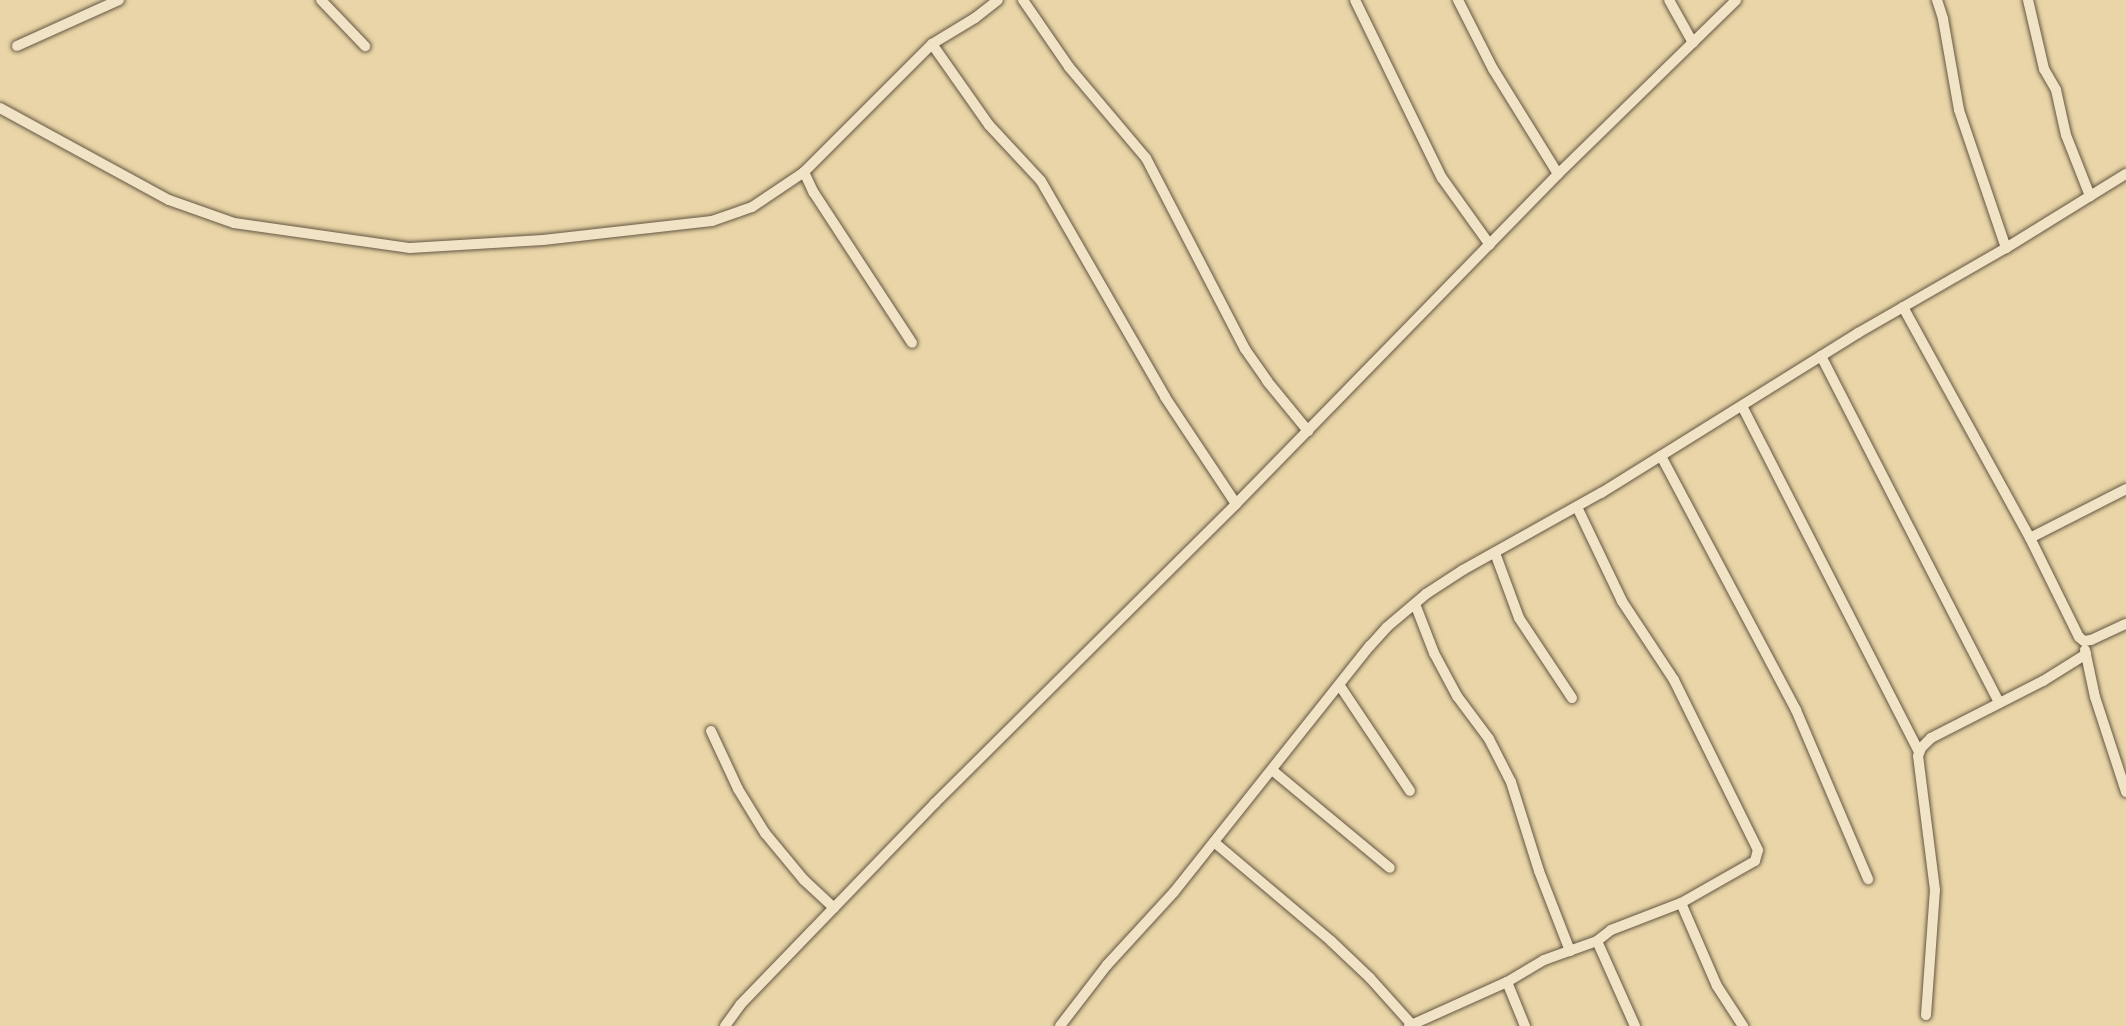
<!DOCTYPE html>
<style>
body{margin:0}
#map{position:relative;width:2126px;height:1026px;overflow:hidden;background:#e9d5a7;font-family:"IM FELL Double Pica",serif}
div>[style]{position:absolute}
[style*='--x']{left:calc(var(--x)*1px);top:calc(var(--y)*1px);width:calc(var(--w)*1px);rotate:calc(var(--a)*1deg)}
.roads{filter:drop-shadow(0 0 2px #645743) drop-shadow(0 0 2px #645743)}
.street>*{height:10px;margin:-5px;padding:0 5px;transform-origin:5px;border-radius:5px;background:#f1e4c6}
span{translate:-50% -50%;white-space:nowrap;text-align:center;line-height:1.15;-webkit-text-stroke:4.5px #f1e4c6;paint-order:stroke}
</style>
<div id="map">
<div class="roads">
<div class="street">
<i style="--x:321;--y:0;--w:64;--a:46.3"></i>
<i style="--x:1023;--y:0;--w:81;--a:55.5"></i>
<i style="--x:1069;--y:67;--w:119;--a:49.8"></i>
<i style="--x:1146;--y:158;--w:215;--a:62.6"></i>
<i style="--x:1245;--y:349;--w:39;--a:55"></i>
<i style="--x:1267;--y:381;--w:65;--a:50.6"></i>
<i style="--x:1355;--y:0;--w:198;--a:64"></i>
<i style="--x:1442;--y:178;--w:82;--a:54.4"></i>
<i style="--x:1458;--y:0;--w:77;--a:63.1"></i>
<i style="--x:1493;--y:69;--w:123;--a:58.2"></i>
<i style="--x:1669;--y:0;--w:49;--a:60.8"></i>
<i style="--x:1937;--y:0;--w:20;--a:72"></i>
<i style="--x:1943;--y:19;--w:92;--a:80"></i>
<i style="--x:1959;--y:110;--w:146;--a:71.2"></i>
<i style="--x:2028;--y:0;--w:71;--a:76.9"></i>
<i style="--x:2044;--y:69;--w:24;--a:60"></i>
<i style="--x:2056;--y:90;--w:46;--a:77.5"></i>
<i style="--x:2066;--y:135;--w:66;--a:68.5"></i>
<i style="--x:932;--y:44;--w:99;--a:54.9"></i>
<i style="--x:989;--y:125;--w:76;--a:47.1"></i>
<i style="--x:1041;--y:181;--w:249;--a:60.1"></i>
<i style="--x:1165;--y:397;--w:128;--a:56.4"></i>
<i style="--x:17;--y:46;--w:112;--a:-24.3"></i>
<i style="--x:0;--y:108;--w:192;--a:28.6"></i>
<i style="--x:169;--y:200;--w:69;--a:19.5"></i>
<i style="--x:234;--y:223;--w:178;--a:8.1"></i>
<i style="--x:410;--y:248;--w:133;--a:-3.4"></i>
<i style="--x:543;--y:240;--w:170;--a:-6.4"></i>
<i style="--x:712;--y:221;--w:42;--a:-19.3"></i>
<i style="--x:752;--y:207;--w:63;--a:-33.9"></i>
<i style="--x:804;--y:172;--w:181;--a:-45"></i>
<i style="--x:932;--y:44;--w:50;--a:-31.2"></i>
<i style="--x:975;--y:18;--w:29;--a:-38"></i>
<i style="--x:804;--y:172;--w:23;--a:65"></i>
<i style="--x:814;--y:193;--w:179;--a:56.8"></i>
<i style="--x:1903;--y:307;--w:264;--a:61.2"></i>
<i style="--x:2030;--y:538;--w:110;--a:63.7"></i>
<i style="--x:2079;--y:637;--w:6;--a:39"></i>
<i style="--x:2084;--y:641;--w:7;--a:-8"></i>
<i style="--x:2091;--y:640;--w:38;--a:-25"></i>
<i style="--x:1821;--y:356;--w:389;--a:62.8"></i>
<i style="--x:1742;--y:406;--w:389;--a:62.9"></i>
<i style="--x:1661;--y:456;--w:288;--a:62"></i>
<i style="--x:1796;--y:710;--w:184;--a:66.9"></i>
<i style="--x:2030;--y:538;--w:108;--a:-27"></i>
<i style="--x:1495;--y:553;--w:69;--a:69.7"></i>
<i style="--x:1519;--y:618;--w:96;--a:56.5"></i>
<i style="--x:1415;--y:604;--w:53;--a:68.8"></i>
<i style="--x:1434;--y:653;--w:49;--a:61.9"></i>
<i style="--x:1457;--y:696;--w:54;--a:53.3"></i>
<i style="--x:1489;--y:739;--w:48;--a:62.9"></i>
<i style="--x:1511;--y:782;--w:93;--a:72.5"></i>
<i style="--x:1539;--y:871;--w:86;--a:68.8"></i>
<i style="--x:2085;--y:650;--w:48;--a:78"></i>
<i style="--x:2095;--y:697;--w:100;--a:71.9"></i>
<i style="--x:1340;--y:686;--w:126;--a:56.3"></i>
<i style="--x:711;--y:731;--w:64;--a:65"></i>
<i style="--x:738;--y:789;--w:52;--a:58.5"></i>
<i style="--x:765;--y:833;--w:61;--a:50.3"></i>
<i style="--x:804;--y:880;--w:41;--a:43"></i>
<i style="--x:1272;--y:770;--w:153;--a:39.7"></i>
<i style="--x:1214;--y:842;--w:153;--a:40.2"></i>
<i style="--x:1331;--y:941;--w:54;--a:43.5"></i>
<i style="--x:1370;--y:978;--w:64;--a:48.1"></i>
<i style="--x:1681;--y:903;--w:90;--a:66.6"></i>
<i style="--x:1717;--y:986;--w:48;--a:57"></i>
<i style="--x:1597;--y:941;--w:93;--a:65.9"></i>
<i style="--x:1507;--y:982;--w:48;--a:67.8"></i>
<i style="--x:1926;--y:1015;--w:125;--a:-85.9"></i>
<i style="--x:1935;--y:890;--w:135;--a:-97.2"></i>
<i style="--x:1918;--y:756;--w:9;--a:-69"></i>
<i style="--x:1921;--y:748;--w:14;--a:-45"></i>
<i style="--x:1931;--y:738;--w:126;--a:-27"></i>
<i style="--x:2043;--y:681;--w:51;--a:-32.1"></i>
<i style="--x:725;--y:1026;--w:26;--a:-54"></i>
<i style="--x:740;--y:1005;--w:281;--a:-46"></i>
<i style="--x:935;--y:803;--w:424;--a:-44.8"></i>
<i style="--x:1236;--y:504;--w:461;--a:-45.7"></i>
<i style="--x:1558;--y:174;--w:249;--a:-44.3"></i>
<i style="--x:1060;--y:1026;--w:77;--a:-52.4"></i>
<i style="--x:1107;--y:965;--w:99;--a:-47.5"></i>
<i style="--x:1174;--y:892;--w:315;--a:-51.5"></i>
<i style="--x:1370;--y:646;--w:25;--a:-48"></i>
<i style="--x:1387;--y:627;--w:51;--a:-40.2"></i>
<i style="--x:1426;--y:594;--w:44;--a:-33"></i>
<i style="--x:1463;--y:570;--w:158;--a:-29.2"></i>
<i style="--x:1601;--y:493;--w:303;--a:-31.9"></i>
<i style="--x:1858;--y:333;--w:171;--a:-29.9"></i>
<i style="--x:2006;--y:248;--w:141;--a:-31.7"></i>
<i style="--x:1409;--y:1026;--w:107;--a:-24.2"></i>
<i style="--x:1507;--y:982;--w:43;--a:-30.7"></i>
<i style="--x:1544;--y:960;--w:56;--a:-19.7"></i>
<i style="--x:1597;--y:941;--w:18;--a:-38"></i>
<i style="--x:1611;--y:930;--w:75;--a:-21.1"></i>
<i style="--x:1681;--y:903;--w:85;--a:-29.6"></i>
<i style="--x:1755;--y:861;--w:11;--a:-75"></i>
<i style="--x:1758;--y:850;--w:190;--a:-116.3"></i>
<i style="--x:1674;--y:680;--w:95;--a:-123.4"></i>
<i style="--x:1622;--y:601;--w:104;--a:-115.6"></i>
</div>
</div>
</div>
